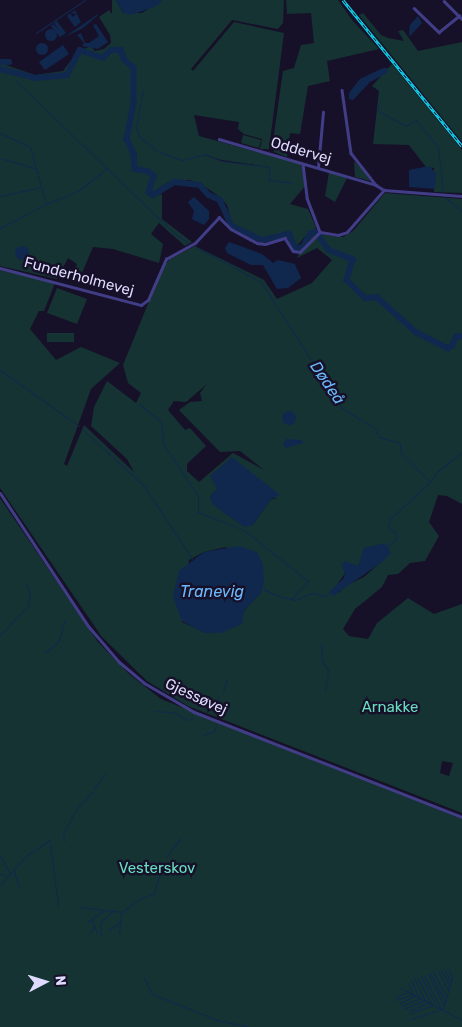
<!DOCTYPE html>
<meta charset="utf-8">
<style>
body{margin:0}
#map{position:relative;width:462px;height:1027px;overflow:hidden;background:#161129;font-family:Rubik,sans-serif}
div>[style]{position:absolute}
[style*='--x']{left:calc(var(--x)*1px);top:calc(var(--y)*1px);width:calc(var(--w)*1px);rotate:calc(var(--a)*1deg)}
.green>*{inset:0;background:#153332}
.water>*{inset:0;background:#11284e}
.round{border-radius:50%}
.stream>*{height:1px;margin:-0.5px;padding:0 0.5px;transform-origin:0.5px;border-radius:0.5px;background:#11284e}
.river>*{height:5.5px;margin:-2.75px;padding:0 2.75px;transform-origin:2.75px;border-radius:2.75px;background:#11284e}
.minor>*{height:2.5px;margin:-1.25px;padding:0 1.25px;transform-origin:1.25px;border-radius:1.25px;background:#413e87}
.tertiary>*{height:3px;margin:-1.5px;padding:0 1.5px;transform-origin:1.5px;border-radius:1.5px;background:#413e87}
.rail>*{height:3px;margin-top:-1.5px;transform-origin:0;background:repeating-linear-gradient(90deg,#161129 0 4px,#0ddff8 0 8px);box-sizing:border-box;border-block:1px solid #0ddff8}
span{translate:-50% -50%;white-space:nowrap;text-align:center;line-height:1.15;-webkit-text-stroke:5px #161129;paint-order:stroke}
.street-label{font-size:15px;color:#dfdbfe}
.park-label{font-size:15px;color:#68ddc0}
.water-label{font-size:16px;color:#6cb8fb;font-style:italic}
.north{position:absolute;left:20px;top:957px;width:50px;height:50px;-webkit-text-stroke:4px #161129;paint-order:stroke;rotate:85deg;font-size:14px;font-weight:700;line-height:20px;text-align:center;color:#dfdbfe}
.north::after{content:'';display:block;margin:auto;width:18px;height:22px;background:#dfdbfe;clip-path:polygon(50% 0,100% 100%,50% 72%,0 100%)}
</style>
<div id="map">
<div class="green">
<i style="clip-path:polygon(evenodd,112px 0,116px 0,123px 13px,142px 13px,162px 0,284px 0,283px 23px,278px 29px,232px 20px,191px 69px,193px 71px,234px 22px,284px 33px,269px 149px,260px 149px,262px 139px,244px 134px,238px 129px,239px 122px,194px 115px,199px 136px,301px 164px,306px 185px,290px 204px,308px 209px,316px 227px,309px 233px,315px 228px,324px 235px,343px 237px,353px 231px,385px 193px,462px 199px,462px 504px,447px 496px,438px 495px,429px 522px,439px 536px,425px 561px,410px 563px,398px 574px,388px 575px,382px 587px,355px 609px,343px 629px,349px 636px,368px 639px,377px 623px,408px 598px,434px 614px,462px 604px,462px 813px,188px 706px,147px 681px,102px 637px,0 488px,0 270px,55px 283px,44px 311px,39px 311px,30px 329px,56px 360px,81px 347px,120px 363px,91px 389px,64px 464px,67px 466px,84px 425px,134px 472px,127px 459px,91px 426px,94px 407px,107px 381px,136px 403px,141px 393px,128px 383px,123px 365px,163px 267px,170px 259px,195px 246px,264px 280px,277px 299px,312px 283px,332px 260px,317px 248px,297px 258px,308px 233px,296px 247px,293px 236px,288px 232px,271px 239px,258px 238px,232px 225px,227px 205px,220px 197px,204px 186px,190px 180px,168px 182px,157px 190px,162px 195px,162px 219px,192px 242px,185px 246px,159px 223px,151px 234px,163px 244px,159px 263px,113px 249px,93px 247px,82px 273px,71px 283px,77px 264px,68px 258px,57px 279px,0 266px,0 63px,35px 75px,63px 71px,77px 52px,91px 46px,95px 51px,104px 49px,111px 43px,110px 35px,99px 17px,109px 10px,112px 14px,112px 0,204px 155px,222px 160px,269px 167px,224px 162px,204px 155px,112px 0,207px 384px,200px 393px,202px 401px,190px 402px,179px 410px,220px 452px,240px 451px,264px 470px,233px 453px,199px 482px,187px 471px,187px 464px,206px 446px,190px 428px,185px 430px,168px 410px,174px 401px,186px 402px,207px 384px,112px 0,217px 489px,277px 498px,270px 500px,253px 525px,210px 497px,217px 489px,112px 0,226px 547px,261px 592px,244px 611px,204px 632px,182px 622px,189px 560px,204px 552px,226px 547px,112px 0,365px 552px,391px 553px,364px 577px,345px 586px,339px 593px,337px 585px,345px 573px,358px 566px,365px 552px,112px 0,442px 761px,453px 763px,449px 776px,440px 773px,442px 761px)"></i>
<i style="clip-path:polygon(286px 0,338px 0,352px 20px,379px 49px,327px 61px,330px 81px,308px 86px,300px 134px,290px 133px,287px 157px,274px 152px,272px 148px,283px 71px,294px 68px,301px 45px,314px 43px,311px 13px,287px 14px)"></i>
<i style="clip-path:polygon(363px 13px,381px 35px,388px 38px,404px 41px,398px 31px,403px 30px,418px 51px,462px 42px,462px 142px,359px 15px)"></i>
<i style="clip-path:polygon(392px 64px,462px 150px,462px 193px,434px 192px,434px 168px,426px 167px,409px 145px,373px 144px,379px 91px,372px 86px)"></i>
<i style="clip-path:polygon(243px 135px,261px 140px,259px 148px,241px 143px)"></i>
<i style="clip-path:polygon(354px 161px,363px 170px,370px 181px,355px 177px)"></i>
<i style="clip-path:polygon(329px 172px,347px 178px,335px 202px,325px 196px)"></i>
<i style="clip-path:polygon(57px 288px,87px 299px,77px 324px,47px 313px)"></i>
<i style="clip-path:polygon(47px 333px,74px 333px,74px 342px,47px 342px)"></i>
<i style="clip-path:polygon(0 498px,98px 642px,129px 674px,161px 699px,462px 819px,462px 1027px,0 1027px)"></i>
</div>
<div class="water">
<i style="clip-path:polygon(116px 0,162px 0,157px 6px,131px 15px,123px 13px)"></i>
<i style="clip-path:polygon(75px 10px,81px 22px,75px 27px,67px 16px,70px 13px,73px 17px,76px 14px,71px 13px)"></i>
<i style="clip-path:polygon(98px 15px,83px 28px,63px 38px,98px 14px)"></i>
<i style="clip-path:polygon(418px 16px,422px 23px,409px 37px,410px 25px)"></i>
<i style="clip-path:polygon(57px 21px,66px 33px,60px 37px,51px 26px,53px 24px,59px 30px,54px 23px)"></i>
<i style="clip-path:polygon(96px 24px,108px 42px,98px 49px,82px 46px,84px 43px,77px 35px,81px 33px,85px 43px,89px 43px,99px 36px,93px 25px)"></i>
<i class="round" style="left:45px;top:29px;width:12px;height:12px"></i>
<i class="round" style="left:36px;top:43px;width:12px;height:12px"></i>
<i style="clip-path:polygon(63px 45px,69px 54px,45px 70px,39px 62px)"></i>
<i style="clip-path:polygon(383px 68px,388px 68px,387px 73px,370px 82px,353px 100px,349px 99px,349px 93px,360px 79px)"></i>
<i style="clip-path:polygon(429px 166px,436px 173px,435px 189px,409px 187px,409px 170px)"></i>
<i style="clip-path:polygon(194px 197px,209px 211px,209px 219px,204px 225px,192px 219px,194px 211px,188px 202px)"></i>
<i style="clip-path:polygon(229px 242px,262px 254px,273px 263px,278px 260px,295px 264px,301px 278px,288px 288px,277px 289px,263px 265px,251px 265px,227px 253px,225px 248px)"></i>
<i class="round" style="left:15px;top:246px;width:14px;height:14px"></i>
<i class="round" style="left:282px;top:411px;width:14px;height:14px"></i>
<i style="clip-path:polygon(286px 439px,302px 440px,303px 443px,286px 448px,283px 445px)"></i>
<i style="clip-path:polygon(232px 457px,280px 495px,270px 500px,253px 525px,244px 527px,212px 504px,210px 497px,217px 489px,210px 476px)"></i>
<i style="clip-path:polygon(385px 543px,391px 553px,382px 562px,333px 596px,330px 591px,343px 579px,345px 573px,341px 565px,345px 561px,358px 566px,364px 548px)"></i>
<i style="clip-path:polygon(239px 546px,257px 552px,263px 564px,264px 581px,261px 593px,244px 611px,242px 624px,221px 633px,204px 633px,182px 621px,173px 597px,179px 571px,204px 552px)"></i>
</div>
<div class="stream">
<i style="--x:36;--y:33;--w:59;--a:-34"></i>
<i style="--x:15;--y:80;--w:221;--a:43.9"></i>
<i style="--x:174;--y:233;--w:18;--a:34"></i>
<i style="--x:143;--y:90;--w:38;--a:101"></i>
<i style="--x:136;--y:127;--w:9;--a:72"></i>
<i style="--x:139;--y:136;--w:23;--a:40"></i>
<i style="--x:157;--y:151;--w:27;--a:20"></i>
<i style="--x:182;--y:160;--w:25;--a:-14"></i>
<i style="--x:206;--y:154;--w:17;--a:24"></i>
<i style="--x:222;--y:161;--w:47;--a:7.3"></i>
<i style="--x:269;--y:167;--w:13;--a:90"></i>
<i style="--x:269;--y:180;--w:23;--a:7"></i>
<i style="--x:378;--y:105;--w:6;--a:90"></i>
<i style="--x:378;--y:111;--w:32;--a:28"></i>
<i style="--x:406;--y:126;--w:12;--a:-31"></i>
<i style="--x:416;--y:120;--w:35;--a:51"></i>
<i style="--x:438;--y:147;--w:45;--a:83.7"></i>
<i style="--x:0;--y:133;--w:33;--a:25"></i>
<i style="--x:30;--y:147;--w:59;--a:74.3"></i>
<i style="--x:46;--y:204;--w:35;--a:-22"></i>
<i style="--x:78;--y:191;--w:37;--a:-38"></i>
<i style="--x:0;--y:158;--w:37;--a:16"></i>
<i style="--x:0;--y:196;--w:42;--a:-12.4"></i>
<i style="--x:445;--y:197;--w:23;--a:41"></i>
<i style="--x:0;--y:228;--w:52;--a:-27.6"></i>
<i style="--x:196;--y:247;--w:74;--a:28.3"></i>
<i style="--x:261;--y:282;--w:150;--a:57.3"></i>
<i style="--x:342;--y:408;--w:39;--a:32"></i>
<i style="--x:375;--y:429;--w:9;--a:63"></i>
<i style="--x:379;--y:437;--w:22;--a:16"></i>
<i style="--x:400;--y:443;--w:10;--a:84"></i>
<i style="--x:401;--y:453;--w:41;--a:45"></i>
<i style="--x:430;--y:482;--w:14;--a:-54"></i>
<i style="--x:438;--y:471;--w:31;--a:-38"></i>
<i style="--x:0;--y:370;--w:97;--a:35.3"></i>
<i style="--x:139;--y:404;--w:28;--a:39"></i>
<i style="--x:161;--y:422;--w:23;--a:83"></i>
<i style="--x:164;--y:445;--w:61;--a:56.3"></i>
<i style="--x:198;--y:496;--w:16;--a:90"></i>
<i style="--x:198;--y:512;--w:49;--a:21.4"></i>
<i style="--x:244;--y:530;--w:82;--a:38.6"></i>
<i style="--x:308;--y:581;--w:25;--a:133"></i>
<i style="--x:82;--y:429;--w:86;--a:42.6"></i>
<i style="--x:145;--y:487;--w:86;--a:56.9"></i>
<i style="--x:386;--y:547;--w:12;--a:-35"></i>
<i style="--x:396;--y:540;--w:6;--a:-90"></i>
<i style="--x:396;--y:534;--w:11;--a:-135"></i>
<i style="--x:388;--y:526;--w:7;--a:-74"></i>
<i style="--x:390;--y:519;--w:54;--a:-42.8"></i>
<i style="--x:262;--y:588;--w:15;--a:28"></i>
<i style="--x:275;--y:595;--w:21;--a:14"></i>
<i style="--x:295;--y:600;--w:18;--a:-22"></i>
<i style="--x:312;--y:593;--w:13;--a:13"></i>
<i style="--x:325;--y:596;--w:7;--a:-34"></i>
<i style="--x:64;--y:623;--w:3;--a:-72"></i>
<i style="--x:0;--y:635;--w:40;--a:-46"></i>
<i style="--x:28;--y:606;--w:14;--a:-82"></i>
<i style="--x:30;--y:592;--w:10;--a:-114"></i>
<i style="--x:321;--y:643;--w:18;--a:87"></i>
<i style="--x:322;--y:661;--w:11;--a:56"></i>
<i style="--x:328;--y:670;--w:22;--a:98"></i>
<i style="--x:45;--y:653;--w:17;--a:-40"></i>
<i style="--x:58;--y:642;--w:19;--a:-72"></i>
<i style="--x:223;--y:691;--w:13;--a:-72"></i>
<i style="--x:214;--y:709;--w:13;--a:-67"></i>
<i style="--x:155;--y:711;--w:21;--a:5"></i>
<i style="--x:176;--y:713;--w:13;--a:32"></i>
<i style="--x:187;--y:720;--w:6;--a:-18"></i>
<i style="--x:202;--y:735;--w:13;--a:-18"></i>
<i style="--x:214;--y:731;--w:6;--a:-72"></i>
<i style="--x:94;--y:789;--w:19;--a:-55"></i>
<i style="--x:64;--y:841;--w:6;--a:-99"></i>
<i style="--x:63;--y:835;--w:25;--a:-64"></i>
<i style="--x:74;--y:812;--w:27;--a:-48"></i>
<i style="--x:50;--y:844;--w:63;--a:82.6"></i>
<i style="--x:0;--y:856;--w:20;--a:60"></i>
<i style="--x:166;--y:857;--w:24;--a:-52"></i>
<i style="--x:14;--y:871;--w:15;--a:74"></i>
<i style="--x:0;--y:873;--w:7;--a:27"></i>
<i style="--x:0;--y:885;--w:39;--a:-48"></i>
<i style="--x:26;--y:856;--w:29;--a:-34"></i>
<i style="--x:80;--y:907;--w:42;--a:6.8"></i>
<i style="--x:122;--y:912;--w:21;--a:-37"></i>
<i style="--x:139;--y:899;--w:15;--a:-20"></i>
<i style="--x:153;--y:894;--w:30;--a:-70"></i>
<i style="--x:92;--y:920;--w:14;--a:69"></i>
<i style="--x:87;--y:922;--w:22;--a:-34"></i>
<i style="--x:109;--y:930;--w:14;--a:-36"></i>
<i style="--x:120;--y:922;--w:10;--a:-79"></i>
<i style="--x:89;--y:934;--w:9;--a:-54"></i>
<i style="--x:119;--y:934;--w:12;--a:-85"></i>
<i style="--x:101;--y:936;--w:14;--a:-94"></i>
<i style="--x:100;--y:922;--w:17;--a:-40"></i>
<i style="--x:444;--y:969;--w:15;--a:62"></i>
<i style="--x:441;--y:970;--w:17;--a:62"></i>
<i style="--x:438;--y:971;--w:22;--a:63"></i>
<i style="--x:433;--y:972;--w:27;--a:62"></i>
<i style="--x:430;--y:973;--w:32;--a:62"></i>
<i style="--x:428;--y:974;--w:34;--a:63"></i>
<i style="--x:421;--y:976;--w:31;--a:63"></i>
<i style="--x:144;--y:978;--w:18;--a:63"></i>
<i style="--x:152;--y:994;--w:70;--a:21.8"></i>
<i style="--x:217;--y:1020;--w:35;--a:12"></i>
<i style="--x:418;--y:978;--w:27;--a:63"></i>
<i style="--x:411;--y:980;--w:17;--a:66"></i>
<i style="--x:401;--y:988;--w:69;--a:27.7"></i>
<i style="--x:395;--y:997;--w:15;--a:-20"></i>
<i style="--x:396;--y:1000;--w:18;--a:-19"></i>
<i style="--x:413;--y:994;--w:12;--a:-114"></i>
<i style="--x:400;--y:1003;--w:17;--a:-25"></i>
<i style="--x:401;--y:1006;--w:22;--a:-22"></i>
<i style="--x:403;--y:1009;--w:24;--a:-22"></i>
<i style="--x:425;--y:1000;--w:25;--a:-116"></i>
<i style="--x:443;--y:1009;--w:32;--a:-74"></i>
<i style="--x:452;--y:978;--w:9;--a:-111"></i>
<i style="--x:409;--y:1011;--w:22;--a:-24"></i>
<i style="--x:409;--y:1014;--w:25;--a:-21"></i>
<i style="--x:411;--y:1019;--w:32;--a:-18"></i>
<i style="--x:441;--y:1009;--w:38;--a:-117"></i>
</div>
<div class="river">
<i style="--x:0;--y:62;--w:9;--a:0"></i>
<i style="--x:0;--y:69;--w:36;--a:14"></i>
<i style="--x:35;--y:78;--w:32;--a:-5"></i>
<i style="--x:67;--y:75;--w:28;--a:-63"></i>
<i style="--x:80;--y:50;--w:24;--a:19"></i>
<i style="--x:103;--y:58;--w:11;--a:-45"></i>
<i style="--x:111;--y:50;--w:10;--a:0"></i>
<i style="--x:121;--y:50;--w:11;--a:68"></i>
<i style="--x:125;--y:60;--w:12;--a:42"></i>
<i style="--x:134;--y:68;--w:35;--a:90"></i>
<i style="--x:134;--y:103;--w:37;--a:101"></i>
<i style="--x:127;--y:139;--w:17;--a:65"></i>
<i style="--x:134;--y:154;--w:15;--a:86"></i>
<i style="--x:135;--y:169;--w:13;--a:9"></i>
<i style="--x:148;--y:171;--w:8;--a:40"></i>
<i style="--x:154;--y:176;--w:17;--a:107"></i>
<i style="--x:149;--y:192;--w:5;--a:37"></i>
<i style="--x:153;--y:195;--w:26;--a:-31"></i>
<i style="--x:175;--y:182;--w:25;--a:7"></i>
<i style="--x:200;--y:185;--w:13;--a:48"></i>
<i style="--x:209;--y:195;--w:12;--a:24"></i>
<i style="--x:220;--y:200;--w:29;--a:65"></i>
<i style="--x:232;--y:226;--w:33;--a:25"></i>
<i style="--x:262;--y:240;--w:28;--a:-13"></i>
<i style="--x:289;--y:234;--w:17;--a:65"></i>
<i style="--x:296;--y:249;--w:7;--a:-16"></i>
<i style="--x:303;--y:247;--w:15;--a:-62"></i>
<i style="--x:310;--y:234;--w:6;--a:-18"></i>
<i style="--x:316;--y:232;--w:22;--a:54"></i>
<i style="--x:329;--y:250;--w:26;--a:21"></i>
<i style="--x:353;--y:259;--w:22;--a:106"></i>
<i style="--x:347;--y:280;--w:25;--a:45"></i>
<i style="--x:365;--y:298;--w:12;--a:-5"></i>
<i style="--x:377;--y:297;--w:52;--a:41.9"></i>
<i style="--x:416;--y:332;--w:36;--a:27"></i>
<i style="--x:448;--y:348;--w:4;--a:-27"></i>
<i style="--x:452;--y:346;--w:10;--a:-66"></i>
<i style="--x:456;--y:337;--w:6;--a:-9"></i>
</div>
<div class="minor">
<i style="--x:444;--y:1;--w:25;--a:45"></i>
<i style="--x:414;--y:8;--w:35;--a:44"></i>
<i style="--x:439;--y:32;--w:26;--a:-39"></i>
<i style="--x:342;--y:90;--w:64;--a:81.9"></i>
<i style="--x:351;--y:153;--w:41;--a:52"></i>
<i style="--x:376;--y:185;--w:9;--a:32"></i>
<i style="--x:219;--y:139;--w:164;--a:16.3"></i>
<i style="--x:303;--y:164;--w:34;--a:83"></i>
<i style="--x:307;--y:198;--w:36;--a:69"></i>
<i style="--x:318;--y:167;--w:55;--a:-84.8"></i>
<i style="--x:0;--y:268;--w:146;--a:14.7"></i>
<i style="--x:141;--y:305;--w:9;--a:-36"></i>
<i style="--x:148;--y:300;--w:45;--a:-66.3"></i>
<i style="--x:166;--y:259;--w:33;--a:-29"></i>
<i style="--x:195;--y:243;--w:35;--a:-47"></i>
<i style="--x:219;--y:217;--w:17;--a:45"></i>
<i style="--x:231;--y:229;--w:30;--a:28"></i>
<i style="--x:257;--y:243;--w:8;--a:7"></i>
<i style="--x:265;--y:244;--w:21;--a:-17"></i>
<i style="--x:285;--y:238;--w:15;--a:58"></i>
<i style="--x:293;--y:251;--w:7;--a:8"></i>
<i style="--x:300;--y:252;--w:28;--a:-45"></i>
<i style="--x:320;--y:232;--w:18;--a:9"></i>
<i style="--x:338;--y:235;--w:9;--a:-18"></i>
<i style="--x:347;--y:232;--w:56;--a:-48.6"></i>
<i style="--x:384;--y:190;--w:78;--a:4.4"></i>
</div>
<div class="tertiary">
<i style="--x:0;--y:493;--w:159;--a:56.5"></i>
<i style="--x:88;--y:626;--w:48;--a:49.3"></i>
<i style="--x:119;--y:662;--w:33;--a:40"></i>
<i style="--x:144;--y:683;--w:58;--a:30.1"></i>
<i style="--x:194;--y:712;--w:288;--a:21.4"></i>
</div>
<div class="rail">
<i style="--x:343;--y:0;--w:188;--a:50.8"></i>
</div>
<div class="street-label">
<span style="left:301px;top:151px;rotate:16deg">Oddervej</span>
<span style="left:79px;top:277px;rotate:15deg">Funderholmevej</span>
<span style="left:196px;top:697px;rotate:25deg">Gjessøvej</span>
</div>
<div class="park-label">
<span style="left:390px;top:708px">Arnakke</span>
<span style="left:157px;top:869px">Vesterskov</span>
</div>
<div class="water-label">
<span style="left:327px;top:383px;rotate:56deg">Dødeå</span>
<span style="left:212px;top:592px">Tranevig</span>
</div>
<div class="north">N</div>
</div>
